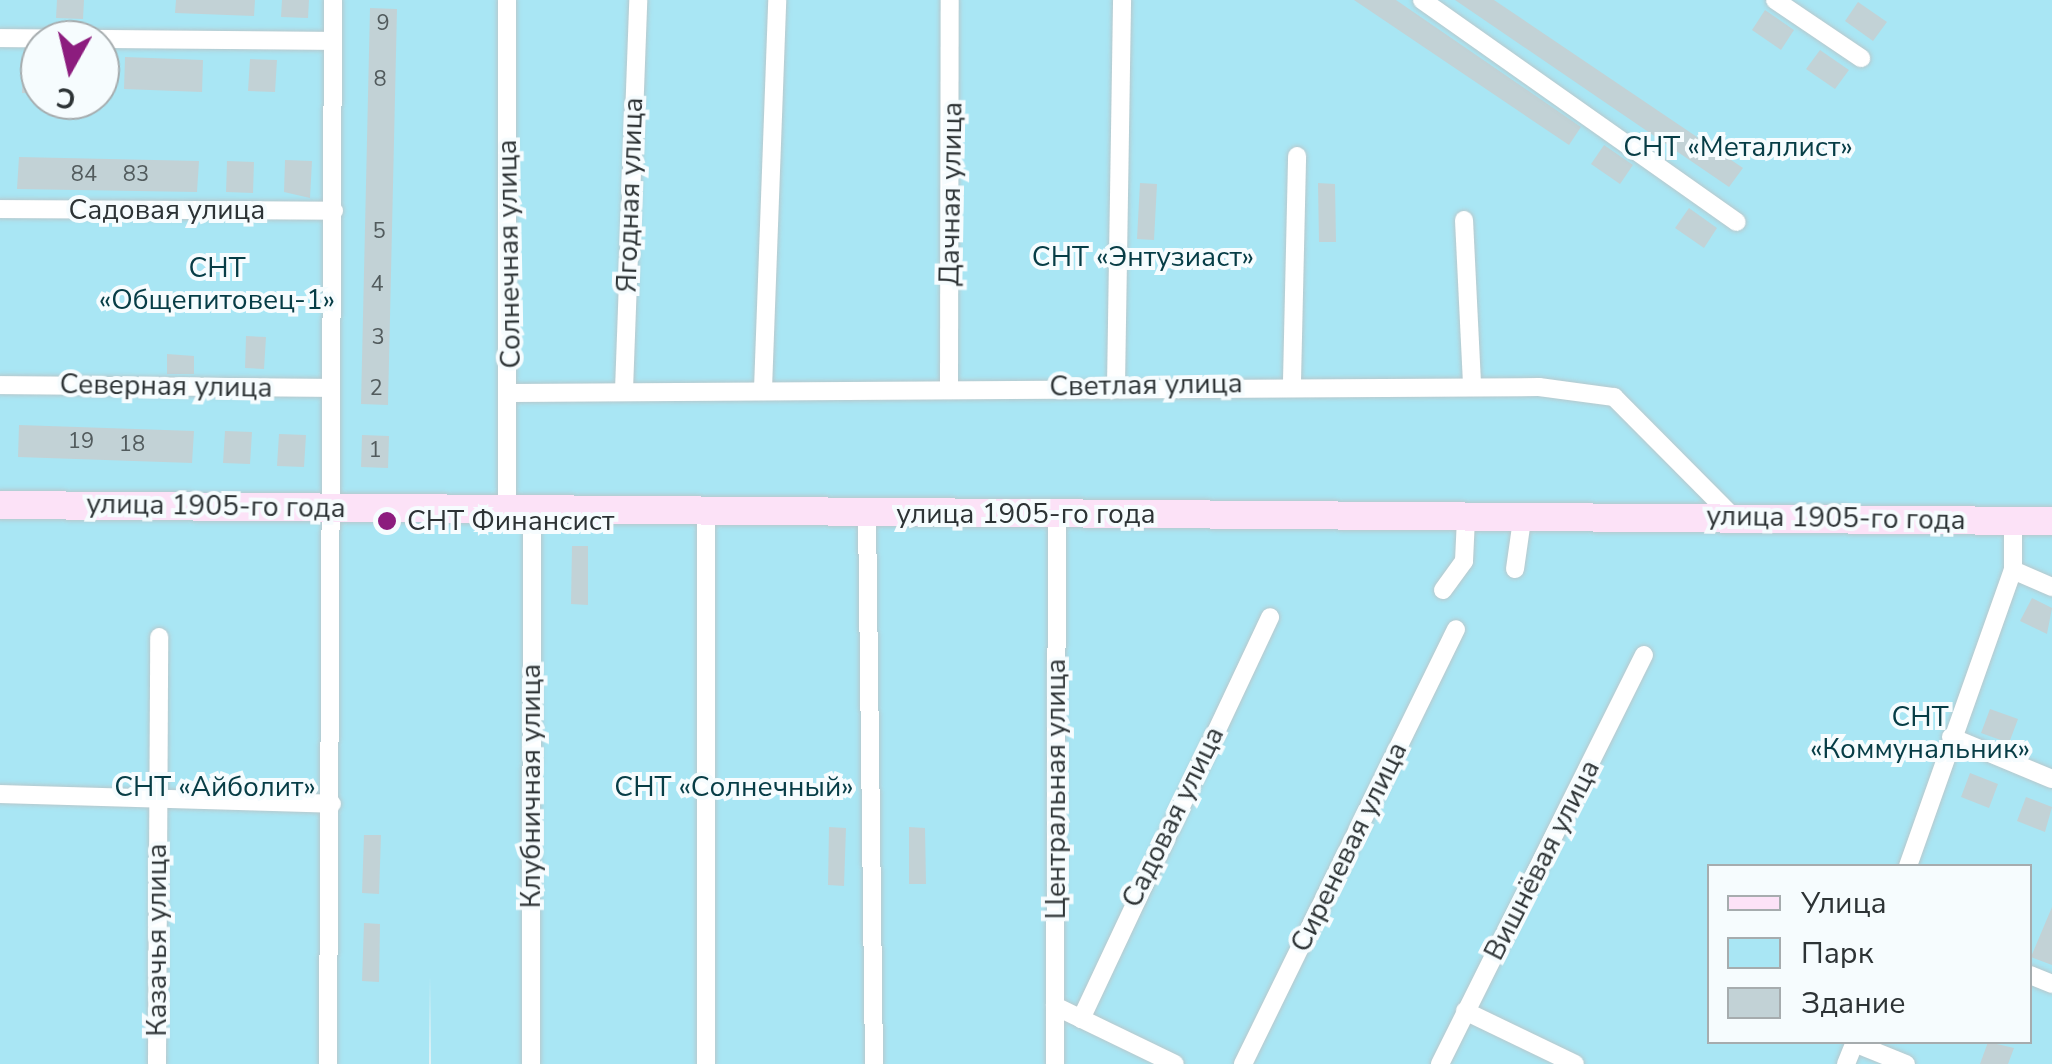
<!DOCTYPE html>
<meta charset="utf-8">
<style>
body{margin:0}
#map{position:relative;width:2052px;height:1064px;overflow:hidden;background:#e1f1f5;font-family:"Nunito Sans",sans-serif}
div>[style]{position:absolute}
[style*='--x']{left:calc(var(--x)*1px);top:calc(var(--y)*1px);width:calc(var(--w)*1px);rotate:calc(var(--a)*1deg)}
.green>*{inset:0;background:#a9e6f4}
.building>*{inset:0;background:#c2d2d6}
.roads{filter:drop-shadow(0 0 2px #b8c8cc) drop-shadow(0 0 2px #b8c8cc)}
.street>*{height:18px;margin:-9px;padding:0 9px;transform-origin:9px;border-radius:9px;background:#fff}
.secondary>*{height:28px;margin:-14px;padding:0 14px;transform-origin:14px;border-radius:14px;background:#fce2f7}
.dots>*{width:28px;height:28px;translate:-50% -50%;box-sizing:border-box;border:5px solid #f6fcfe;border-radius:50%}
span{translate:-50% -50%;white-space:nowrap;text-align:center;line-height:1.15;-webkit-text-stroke:8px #f6fcfe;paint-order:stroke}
.number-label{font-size:22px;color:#525b5d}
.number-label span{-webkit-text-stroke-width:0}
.park-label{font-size:28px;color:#073d46}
.street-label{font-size:28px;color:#2d3335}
.poi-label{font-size:28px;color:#2d3335}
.left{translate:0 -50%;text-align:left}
.legend{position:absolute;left:1707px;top:864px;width:325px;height:180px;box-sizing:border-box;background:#f6fcfe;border:2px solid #a6acae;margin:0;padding:12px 18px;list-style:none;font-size:30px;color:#2d3335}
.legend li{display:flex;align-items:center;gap:20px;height:50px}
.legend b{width:50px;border:2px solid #a6acae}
.north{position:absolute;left:20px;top:20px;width:100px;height:100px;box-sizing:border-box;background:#f6fcfe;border:2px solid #a6acae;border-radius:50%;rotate:188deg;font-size:28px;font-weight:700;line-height:40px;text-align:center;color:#2d3335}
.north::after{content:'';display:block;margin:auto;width:35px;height:45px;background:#8c1c7e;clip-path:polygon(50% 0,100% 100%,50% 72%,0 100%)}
</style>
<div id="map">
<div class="green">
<i style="clip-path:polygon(evenodd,0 0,2052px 0,2052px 1064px,431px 1064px,430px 976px,429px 1064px,0 1064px,0 0,40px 40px,100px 40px,100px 100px,40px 100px,40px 40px,0 0,1710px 866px,2030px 866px,2030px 1042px,1710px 1042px,1710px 866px)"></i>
</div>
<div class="building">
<i style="clip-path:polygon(57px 0,84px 0,83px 19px,56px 18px)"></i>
<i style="clip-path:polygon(176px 0,255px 0,254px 16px,175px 13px)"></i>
<i style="clip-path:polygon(282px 0,309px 0,308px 18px,281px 17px)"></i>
<i style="clip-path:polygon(1354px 0,1396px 0,1581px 127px,1569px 145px)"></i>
<i style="clip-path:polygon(1455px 0,1494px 0,1743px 168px,1729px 187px)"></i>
<i style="clip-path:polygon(1858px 2px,1887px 22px,1873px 41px,1845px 21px)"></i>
<i style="clip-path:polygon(370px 8px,397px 9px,388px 405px,361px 404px)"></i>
<i style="clip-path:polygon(1765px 10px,1794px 30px,1781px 50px,1752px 30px)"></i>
<i style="clip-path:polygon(1820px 50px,1849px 70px,1835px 89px,1806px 69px)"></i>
<i style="clip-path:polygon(125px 57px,203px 60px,202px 92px,124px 89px)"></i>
<i style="clip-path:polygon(250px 59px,277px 60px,275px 92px,248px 91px)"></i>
<i style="clip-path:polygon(23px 61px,40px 62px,40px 94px,22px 93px)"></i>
<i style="clip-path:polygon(1604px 145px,1633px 165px,1620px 184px,1591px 164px)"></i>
<i style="clip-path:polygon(19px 157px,199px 161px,197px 192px,17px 189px)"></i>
<i style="clip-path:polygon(285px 160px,312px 161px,310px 198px,284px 192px)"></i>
<i style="clip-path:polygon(227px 161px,254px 162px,253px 193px,226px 192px)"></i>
<i style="clip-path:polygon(1140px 183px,1157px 184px,1154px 240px,1137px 239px)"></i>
<i style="clip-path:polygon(1318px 183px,1335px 184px,1336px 242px,1319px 242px)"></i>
<i style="clip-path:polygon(1689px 208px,1717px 228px,1704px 248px,1675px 228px)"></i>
<i style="clip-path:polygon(246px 336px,266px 337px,264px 369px,245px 368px)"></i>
<i style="clip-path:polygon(167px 354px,194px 356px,194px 374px,167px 374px)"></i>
<i style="clip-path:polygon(19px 425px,194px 431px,192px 463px,18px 457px)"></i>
<i style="clip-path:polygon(225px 431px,252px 432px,250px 464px,223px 463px)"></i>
<i style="clip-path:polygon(279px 434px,306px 435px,304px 467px,277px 466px)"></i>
<i style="clip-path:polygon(362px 435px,389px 436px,388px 468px,361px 467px)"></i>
<i style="clip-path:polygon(572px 546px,588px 546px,588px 605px,571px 604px)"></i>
<i style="clip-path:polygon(2032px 598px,2052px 608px,2047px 634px,2020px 621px)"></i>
<i style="clip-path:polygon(1990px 709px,2018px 719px,2009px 743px,1981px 733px)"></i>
<i style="clip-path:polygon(1970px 773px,1998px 784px,1989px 808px,1961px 797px)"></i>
<i style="clip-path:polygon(2026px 797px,2052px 807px,2045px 832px,2017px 821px)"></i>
<i style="clip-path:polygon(829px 827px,846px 828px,844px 886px,828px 885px)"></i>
<i style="clip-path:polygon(909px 827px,925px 828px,926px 884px,909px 884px)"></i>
<i style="clip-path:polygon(364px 835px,381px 835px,379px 894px,362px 893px)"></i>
<i style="clip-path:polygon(2052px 907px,2052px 965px,2031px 957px)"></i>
<i style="clip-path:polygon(364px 923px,380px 924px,379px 982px,362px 981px)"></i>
<i style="clip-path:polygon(1988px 1042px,2014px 1048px,2008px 1064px,1980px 1064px)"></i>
</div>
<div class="roads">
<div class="street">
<i style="--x:1422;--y:0;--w:385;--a:35.2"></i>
<i style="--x:1775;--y:0;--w:104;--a:34"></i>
<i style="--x:0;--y:38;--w:333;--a:0.5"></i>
<i style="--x:0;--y:209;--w:334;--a:0.3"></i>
<i style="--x:1464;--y:220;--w:163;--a:87.2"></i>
<i style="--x:1292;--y:381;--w:225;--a:-88.7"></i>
<i style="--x:0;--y:385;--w:331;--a:0.5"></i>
<i style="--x:1116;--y:386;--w:386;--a:-89.1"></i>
<i style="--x:949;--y:388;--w:388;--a:-89.9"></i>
<i style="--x:763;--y:389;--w:389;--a:-87.9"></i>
<i style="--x:624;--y:390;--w:390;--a:-87.9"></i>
<i style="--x:511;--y:393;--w:1028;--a:-0.33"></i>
<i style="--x:1539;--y:387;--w:76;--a:7.6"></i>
<i style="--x:1614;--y:397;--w:166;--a:45.2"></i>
<i style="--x:507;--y:508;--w:508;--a:-90"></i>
<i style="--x:867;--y:513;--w:551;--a:89.27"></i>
<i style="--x:1515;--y:569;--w:49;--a:-81.9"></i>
<i style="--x:2013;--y:570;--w:43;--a:23.6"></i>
<i style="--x:1443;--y:590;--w:36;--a:-54"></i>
<i style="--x:1464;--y:561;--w:42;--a:-87.3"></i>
<i style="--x:1951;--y:737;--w:109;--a:22.6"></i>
<i style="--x:0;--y:794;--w:332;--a:1.7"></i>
<i style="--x:1908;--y:866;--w:314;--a:-70.5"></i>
<i style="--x:2013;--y:570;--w:49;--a:-90"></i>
<i style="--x:2030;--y:975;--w:24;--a:22"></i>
<i style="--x:1055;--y:1006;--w:133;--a:25.8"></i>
<i style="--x:1465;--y:1011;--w:122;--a:25.7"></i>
<i style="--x:1081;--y:1019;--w:444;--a:-64.8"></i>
<i style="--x:1854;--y:1043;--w:56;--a:22"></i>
<i style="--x:157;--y:1064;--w:427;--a:-89.7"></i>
<i style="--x:328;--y:1064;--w:1064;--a:-89.73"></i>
<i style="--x:531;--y:1064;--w:555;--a:-89.9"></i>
<i style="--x:706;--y:1064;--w:554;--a:-90"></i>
<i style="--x:1055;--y:1064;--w:550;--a:-89.79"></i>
<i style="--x:1243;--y:1064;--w:484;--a:-63.9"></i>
<i style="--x:1440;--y:1064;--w:457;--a:-63.5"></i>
<i style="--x:1846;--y:1064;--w:24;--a:-68"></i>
</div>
<div class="secondary">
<i style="--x:0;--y:505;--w:2052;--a:0.45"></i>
</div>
</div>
<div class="dots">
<i style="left:387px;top:521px;background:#8c1c7e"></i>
</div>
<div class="number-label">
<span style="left:383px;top:24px">9</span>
<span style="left:380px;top:80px">8</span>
<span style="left:84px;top:175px">84</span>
<span style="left:136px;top:175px">83</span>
<span style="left:379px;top:232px">5</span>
<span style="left:377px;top:285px">4</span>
<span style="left:378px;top:338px">3</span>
<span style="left:376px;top:389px">2</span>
<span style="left:81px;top:442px">19</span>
<span style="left:132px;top:445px">18</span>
<span style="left:375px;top:451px">1</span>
</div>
<div class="park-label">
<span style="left:1738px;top:147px">СНТ «Металлист»</span>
<span style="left:1143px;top:257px">СНТ «Энтузиаст»</span>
<span style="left:217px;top:284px">СНТ<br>«Общепитовец-1»</span>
<span style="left:1920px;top:733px">СНТ<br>«Коммунальник»</span>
<span style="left:215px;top:787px">СНТ «Айболит»</span>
<span style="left:734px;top:787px">СНТ «Солнечный»</span>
</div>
<div class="street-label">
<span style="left:951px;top:194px;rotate:-89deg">Дачная улица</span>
<span style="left:630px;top:195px;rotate:-88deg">Ягодная улица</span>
<span style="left:167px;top:210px">Садовая улица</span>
<span style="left:509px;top:254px;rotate:-91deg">Солнечная улица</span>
<span style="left:1146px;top:385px;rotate:-1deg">Светлая улица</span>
<span style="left:166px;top:386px;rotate:1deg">Северная улица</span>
<span style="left:216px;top:506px;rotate:1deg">улица 1905-го года</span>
<span style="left:1026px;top:514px">улица 1905-го года</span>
<span style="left:1836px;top:518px;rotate:1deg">улица 1905-го года</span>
<span style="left:531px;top:786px;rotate:-90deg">Клубничная улица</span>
<span style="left:1056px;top:789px;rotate:-90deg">Центральная улица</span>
<span style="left:1173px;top:817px;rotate:-64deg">Садовая улица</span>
<span style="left:1349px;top:847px;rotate:-64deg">Сиреневая улица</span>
<span style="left:1542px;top:860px;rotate:-63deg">Вишнёвая улица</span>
<span style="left:157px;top:940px;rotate:-90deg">Казачья улица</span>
</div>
<div class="poi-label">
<span class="left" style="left:407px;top:521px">СНТ Финансист</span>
</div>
<ul class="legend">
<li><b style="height:12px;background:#fce2f7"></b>Улица</li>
<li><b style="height:28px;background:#a9e6f4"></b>Парк</li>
<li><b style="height:28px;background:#c2d2d6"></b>Здание</li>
</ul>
<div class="north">С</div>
</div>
